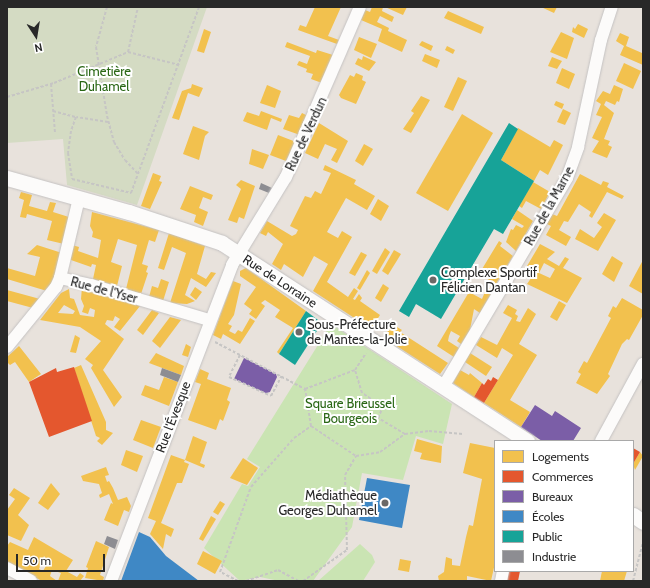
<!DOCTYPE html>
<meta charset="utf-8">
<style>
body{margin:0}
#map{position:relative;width:650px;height:588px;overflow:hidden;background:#e8e2dc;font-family:Cabin,sans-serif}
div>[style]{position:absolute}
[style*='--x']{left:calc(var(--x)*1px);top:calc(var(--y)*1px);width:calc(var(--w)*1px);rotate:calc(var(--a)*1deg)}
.green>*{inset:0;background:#cae4b3}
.cemetery>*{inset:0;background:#d4dbc3}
.homes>*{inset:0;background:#f2c14e}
.shops>*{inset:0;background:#e4572e}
.offices>*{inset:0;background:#7b5ea7}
.schools>*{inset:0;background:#3f88c5}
.public>*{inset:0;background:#17a398}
.industry>*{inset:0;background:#8d8d92}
.path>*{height:2px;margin-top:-1px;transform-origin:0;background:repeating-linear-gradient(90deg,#c6c5c4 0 3px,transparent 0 5px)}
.roads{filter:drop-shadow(0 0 1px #c4c2c2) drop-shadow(0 0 1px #c4c2c2)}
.minor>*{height:12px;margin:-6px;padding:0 6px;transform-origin:6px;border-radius:6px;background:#fcfbfa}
.tertiary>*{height:15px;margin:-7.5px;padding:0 7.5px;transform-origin:7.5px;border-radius:7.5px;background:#fcfbfa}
.dots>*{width:11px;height:11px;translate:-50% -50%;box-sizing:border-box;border:2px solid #fff;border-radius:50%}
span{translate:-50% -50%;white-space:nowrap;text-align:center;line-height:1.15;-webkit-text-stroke:4px #fff;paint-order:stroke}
.park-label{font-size:13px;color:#2a6715}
.street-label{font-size:13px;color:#282828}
.poi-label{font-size:13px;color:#282828}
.left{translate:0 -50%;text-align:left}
.right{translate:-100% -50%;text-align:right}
.frame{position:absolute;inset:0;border:8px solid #282828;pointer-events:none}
.legend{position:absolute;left:494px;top:440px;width:140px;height:132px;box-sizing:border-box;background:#fff;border:1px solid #a9a9a9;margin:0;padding:5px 7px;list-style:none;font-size:12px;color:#282828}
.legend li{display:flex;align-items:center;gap:8px;height:20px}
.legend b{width:20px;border:1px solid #a9a9a9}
.north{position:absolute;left:16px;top:16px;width:40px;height:40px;-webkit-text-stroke:3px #fff;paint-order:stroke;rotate:168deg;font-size:11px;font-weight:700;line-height:16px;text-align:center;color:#282828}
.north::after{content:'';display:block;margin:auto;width:14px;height:18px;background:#282828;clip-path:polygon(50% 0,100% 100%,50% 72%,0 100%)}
.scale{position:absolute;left:16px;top:554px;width:89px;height:18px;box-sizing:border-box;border:2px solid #282828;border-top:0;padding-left:5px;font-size:12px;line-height:14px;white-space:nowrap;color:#282828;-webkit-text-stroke:3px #fff;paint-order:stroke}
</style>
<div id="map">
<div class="green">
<i style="clip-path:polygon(331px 324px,452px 404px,443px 444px,416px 436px,403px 480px,362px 473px,352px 527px,313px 581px,279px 581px,260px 577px,240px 581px,204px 548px,242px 484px,248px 486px,260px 467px,247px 459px)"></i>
<i style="clip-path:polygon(360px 544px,372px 555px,375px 562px,363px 581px,318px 581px)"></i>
</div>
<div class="cemetery">
<i style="clip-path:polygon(7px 7px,207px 7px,137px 205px,67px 185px,63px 139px,7px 143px)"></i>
</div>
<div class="homes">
<i style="clip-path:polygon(315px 7px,341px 7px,328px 36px,339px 40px,337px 44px,298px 30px,300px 25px,306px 27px)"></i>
<i style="clip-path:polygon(372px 7px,383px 7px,382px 11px,394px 17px,392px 22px,380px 16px,377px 22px,389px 28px,388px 31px,407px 40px,402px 52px,378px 41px,382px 29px,361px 20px,365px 10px,370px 12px)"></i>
<i style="clip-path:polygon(385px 7px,407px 7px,403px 15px)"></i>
<i style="clip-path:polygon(541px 7px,557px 7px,554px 13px)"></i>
<i style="clip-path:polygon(448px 11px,484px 27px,481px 34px,444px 18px)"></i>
<i style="clip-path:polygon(578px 24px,588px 29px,584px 38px,572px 32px,573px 27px,575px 29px)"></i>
<i style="clip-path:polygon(204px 29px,211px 32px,204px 53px,197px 51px)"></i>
<i style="clip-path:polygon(561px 32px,574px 38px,567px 59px,550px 52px)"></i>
<i style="clip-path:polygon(620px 33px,629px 37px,626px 46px,642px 53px,643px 50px,643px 65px,620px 55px,624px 46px,616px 41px)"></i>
<i style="clip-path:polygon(359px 37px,377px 44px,371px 58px,354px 50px)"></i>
<i style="clip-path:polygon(422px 41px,433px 46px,431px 51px,419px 45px)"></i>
<i style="clip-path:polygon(287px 42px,316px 53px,317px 50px,333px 55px,322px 83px,311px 79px,313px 74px,306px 72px,307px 69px,297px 65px,299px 61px,307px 64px,310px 56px,285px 47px)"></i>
<i style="clip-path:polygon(447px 46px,455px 50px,453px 54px,445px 50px)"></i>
<i style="clip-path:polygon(425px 54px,440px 60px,437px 68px,422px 61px)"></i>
<i style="clip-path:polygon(363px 56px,376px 62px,369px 71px,355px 64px,358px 58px,362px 60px)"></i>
<i style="clip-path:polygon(552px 57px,562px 61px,557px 69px,548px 66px)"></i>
<i style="clip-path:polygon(624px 63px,641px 71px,633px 89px,616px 81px)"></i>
<i style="clip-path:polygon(562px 68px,575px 74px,569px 89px,556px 83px)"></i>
<i style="clip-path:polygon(356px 73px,363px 76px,362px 80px,366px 82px,356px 104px,341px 98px,339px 95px,350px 75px,354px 77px)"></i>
<i style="clip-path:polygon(458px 77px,467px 81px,453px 111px,444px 107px)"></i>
<i style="clip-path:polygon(192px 84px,203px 88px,199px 97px,188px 93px,179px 120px,172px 118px,182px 91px,191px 88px)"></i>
<i style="clip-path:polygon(267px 85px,281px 91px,275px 108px,260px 103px)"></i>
<i style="clip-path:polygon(614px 85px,623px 89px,619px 102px,617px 101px,615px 105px,606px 101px,604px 105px,614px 113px,604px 139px,610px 141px,608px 145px,612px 147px,607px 158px,592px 152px,599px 141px,592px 138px,602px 117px,596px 115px,601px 104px,596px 101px,603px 91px,610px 94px)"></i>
<i style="clip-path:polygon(421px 96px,430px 100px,411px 133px,403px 129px,414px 113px,411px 111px)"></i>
<i style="clip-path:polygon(556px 101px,564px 104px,562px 109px,554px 105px)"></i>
<i style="clip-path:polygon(563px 109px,571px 113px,565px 125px,557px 122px)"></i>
<i style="clip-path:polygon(261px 111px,282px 119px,281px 122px,271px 118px,267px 130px,243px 121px,247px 112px,259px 116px)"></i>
<i style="clip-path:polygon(302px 113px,308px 116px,300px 135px,283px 129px,289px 115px,299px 118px)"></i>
<i style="clip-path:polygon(462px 114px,493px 133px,448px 211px,416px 193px)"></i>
<i style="clip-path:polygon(319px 123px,348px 141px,337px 163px,331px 160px,337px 149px,325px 144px,318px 159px,305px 153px)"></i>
<i style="clip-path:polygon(193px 126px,209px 132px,205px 136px,199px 160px,183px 154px)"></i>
<i style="clip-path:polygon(518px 128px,550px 147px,554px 140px,563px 145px,548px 175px,540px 170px,534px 181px,501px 160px)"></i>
<i style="clip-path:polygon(278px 135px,296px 142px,286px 161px,270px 155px)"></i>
<i style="clip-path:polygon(364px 144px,373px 149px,363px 166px,355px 161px)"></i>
<i style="clip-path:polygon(252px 149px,269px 155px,263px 169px,249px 164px)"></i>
<i style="clip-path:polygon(325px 165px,356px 180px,354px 184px,375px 196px,367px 210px,346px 198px,327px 232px,338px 238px,342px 231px,352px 237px,327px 282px,348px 297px,354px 288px,358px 291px,353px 299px,355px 300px,359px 294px,362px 298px,360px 301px,380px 315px,371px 329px,313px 291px,328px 264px,314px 256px,303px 277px,284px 264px,281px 270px,272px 264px,283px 244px,268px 232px,266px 236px,260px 233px,267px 221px,292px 236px,296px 234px,298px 230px,290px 226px,305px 196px,311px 198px,315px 191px,321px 194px,331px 173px,323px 170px)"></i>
<i style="clip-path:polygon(153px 173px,161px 176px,159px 181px,162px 182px,150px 209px,141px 206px)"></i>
<i style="clip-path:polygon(580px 174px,601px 185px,603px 181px,609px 183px,607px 187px,624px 196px,622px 199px,607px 192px,592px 218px,589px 216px,591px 212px,579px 204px,568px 222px,564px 221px,559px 230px,571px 237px,566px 246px,546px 235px,551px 226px,547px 224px,552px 214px,557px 216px)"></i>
<i style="clip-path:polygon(241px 180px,255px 186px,244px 219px,239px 217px,237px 223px,228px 220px,241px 189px,236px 185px)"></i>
<i style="clip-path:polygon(533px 182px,550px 192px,541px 209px,526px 201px,522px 208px,519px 206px)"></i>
<i style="clip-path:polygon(190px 186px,213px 195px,211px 200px,203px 197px,199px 208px,208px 212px,203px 226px,194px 222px,196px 215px,180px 209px)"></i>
<i style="clip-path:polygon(21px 192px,32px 195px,29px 206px,47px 211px,50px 202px,56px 203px,53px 212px,72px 218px,64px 244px,47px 240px,52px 221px,27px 214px,26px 218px,20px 217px,24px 200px,19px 198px)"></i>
<i style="clip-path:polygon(378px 199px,389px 206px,381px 221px,370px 214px)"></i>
<i style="clip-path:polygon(517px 210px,533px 221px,516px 251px,506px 242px,511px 229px,513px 230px,516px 225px,522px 228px,524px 226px,512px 219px)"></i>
<i style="clip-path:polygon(92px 212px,159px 230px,155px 242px,149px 240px,142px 264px,148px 266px,146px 272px,148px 273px,141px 294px,126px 289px,137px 245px,118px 239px,111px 262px,122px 266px,117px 286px,93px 279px,96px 265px,92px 264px,91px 267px,68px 259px,72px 245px,79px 247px,78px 251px,98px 258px,101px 240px,92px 237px,93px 232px,90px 226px)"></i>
<i style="clip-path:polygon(604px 213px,616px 220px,598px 251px,575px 239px,580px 229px,594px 238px,602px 227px,597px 223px)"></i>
<i style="clip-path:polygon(169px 233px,205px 246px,197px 274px,206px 279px,211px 272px,216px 273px,206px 287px,191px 278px,185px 295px,195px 301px,187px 304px,170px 303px,186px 253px,172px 247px,164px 270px,158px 268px)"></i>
<i style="clip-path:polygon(499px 241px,502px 243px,500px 246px,513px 256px,496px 284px,479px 274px)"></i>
<i style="clip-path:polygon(evenodd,540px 244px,555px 252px,547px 259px,559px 266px,565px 257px,569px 259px,563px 268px,582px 278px,567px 303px,527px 284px,536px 271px,527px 266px,540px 244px,544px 263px,555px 269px,550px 278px,539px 273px,544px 263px)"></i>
<i style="clip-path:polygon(37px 245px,62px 253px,54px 282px,47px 291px,7px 279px,7px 268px,35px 276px,40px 257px,27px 254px)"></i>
<i style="clip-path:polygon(385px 248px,390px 252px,377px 274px,372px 271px)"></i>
<i style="clip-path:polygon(394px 250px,401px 254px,388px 275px,382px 271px)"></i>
<i style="clip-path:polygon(361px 252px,367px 255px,355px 276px,349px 273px)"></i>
<i style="clip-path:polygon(612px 256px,623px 263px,614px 282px,602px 274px)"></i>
<i style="clip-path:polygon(643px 260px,643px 294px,629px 286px)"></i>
<i style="clip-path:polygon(246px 268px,306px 311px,279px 354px,277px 352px,293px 328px,275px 317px,280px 310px,265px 300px,261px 303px,265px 306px,256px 319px,249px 314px,252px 310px,244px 304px,256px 287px,240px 276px,240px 271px)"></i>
<i style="clip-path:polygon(367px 270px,370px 273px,360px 290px,357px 288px)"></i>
<i style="clip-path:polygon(161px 279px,169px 282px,163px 301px,149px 297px,152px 286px,158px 288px)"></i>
<i style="clip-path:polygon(233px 281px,241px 284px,234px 315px,228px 324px,232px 326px,229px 331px,235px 334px,238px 330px,242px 332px,250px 318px,255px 321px,240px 344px,223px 334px,221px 339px,213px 335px)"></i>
<i style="clip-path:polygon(383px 284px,389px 288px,381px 302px,375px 298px)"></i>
<i style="clip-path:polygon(evenodd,82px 287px,140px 306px,120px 331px,114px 327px,120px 319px,115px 316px,113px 321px,107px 320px,105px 324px,124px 339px,103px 370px,122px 397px,114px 407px,91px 368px,93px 365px,85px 359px,101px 341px,80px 327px,40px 320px,61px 293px,69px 289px,70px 298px,74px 299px,80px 315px,94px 317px,95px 310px,90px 308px,88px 314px,82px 312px,84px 306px,81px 299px,82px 287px,64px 305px,75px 311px,73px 314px,58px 313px,64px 305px)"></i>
<i style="clip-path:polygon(195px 287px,202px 292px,196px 300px,190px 295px)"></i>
<i style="clip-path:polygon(487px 287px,493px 290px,480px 313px,474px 309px,470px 330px,461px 344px,457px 341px,460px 336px,451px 331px,449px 336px,448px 341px,459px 348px,454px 357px,437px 346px,469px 292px,482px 299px)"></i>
<i style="clip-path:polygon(7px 290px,40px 299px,33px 308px,7px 301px)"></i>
<i style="clip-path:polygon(622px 298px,643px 310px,643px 315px,629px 340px,627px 339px,622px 344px,608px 374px,610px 376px,597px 394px,576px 383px,581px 374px,578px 372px,584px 361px,587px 363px,611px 318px,608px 316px,613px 306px,616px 308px)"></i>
<i style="clip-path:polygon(559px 301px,566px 305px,557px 321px,550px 317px)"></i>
<i style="clip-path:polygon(508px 305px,517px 310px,515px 314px,518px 316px,516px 321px,520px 322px,528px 308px,536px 314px,519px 344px,537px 355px,510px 400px,530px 412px,521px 427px,484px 403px,513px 355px,502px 348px,497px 358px,476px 345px,481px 337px,497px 345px,512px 318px,503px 313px)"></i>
<i style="clip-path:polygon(152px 310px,159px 313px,143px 335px,137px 330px)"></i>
<i style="clip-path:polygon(170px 317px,181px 320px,160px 348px,152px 341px)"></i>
<i style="clip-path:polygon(392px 324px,402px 330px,400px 332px,448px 363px,440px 374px,384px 338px)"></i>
<i style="clip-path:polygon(75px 335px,80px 338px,76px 353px,70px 352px)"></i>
<i style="clip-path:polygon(186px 344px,191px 347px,188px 357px,182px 355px)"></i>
<i style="clip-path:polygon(19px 346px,41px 374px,29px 382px,15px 362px,10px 365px,7px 362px,7px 357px)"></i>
<i style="clip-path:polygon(156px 353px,184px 366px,181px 375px,149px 363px)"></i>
<i style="clip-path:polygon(470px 353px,492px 367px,486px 376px,465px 362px)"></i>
<i style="clip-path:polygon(81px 365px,106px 422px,106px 430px,113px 433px,102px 445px,97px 441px,100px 438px,96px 436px,74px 368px)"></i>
<i style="clip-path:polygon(200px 369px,209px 373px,207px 379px,231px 388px,227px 400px,230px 402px,223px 421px,220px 419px,216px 430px,188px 420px,201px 384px,195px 382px)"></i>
<i style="clip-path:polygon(460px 370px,469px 375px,470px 373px,482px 383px,474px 397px,453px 383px)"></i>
<i style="clip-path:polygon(164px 377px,178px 382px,169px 406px,141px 395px,145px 385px,159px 390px)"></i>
<i style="clip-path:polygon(141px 420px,161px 427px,153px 448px,133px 440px)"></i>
<i style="clip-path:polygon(193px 436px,207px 442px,200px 463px,205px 465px,204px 468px,185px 460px,184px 462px,189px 464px,182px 483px,177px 483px,161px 523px,174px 529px,171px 537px,166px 534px,163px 549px,150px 534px,156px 521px,148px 518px,171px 455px,185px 460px)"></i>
<i style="clip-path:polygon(417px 439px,442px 446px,441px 463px,420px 459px,422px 453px,414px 451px)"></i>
<i style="clip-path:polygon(470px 443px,495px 448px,495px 563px,491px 581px,467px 576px,467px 581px,439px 581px,438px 576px,444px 572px,446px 557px,452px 559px,452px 565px,460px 566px,466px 537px,469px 525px,473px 526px,482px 479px,463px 473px)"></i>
<i style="clip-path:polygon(126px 450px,143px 456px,137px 472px,121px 465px)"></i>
<i style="clip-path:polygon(640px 452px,643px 456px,635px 470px,633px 464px)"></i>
<i style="clip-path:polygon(243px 458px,258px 468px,247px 485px,230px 478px)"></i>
<i style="clip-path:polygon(106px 467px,109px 475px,105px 476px,107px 482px,109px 481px,113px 488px,118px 500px,127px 497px,131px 506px,129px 512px,124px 510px,118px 526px,104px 520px,111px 503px,113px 504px,109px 494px,100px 498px,99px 495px,102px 493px,99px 484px,83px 481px,81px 476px)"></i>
<i style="clip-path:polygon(51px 483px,60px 494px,48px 510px,38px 503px)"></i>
<i style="clip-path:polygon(14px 488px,30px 498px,18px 515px,29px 525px,21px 541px,7px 535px,7px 510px,15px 499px,9px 495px)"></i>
<i style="clip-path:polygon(220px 501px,225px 504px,218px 515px,213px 512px)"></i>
<i style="clip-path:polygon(211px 516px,216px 519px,203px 541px,199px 539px)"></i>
<i style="clip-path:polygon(evenodd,34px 537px,73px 560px,66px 571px,77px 577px,80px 573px,84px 576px,80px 581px,58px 581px,61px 573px,52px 570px,50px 576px,57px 581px,42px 581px,7px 563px,7px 546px,10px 542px,28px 550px,34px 537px,44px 556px,49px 561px,43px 571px,39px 569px,44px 556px)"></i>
<i style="clip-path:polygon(96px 541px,109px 547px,100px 575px,104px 577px,103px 581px,85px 578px,88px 568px,86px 567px)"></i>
<i style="clip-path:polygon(203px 551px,222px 561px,215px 574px,197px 564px)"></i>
<i style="clip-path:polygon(400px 559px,411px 561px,409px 572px,398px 570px)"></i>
<i style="clip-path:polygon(602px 571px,627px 571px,624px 581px,600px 581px)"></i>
</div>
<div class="shops">
<i style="clip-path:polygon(56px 368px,57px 372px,74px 367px,92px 421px,49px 437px,29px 382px)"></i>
<i style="clip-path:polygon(493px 377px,498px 380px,484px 403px,474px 397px,482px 383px,484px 385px,488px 379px,491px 381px)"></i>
<i style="clip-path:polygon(633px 448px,640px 452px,633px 464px)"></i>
<i style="clip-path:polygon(509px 571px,520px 571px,518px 581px,506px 581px)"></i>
</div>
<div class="offices">
<i style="clip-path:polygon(244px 358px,276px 374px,277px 377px,270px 392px,266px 393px,234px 379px)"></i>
<i style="clip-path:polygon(535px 405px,552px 416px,555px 411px,581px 428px,573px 441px,542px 441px,521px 427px)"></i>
</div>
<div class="schools">
<i style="clip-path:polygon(367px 478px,410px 485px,402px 528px,359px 520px)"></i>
<i style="clip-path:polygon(139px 532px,150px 537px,166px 556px,199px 581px,121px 581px)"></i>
</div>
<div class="public">
<i style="clip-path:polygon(509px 123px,518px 129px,501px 160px,534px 181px,503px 234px,494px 229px,441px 319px,416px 304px,409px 317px,399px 311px)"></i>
<i style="clip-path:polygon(306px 311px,322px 323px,295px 365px,279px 354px)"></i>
</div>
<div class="industry">
<i style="clip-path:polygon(261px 183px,272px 188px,269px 193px,259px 189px)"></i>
<i style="clip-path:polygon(162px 368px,181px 375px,178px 382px,160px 375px)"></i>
<i style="clip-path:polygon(107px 536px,118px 540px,115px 549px,104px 544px)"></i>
</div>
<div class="path">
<i style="--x:107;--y:7;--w:41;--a:105.4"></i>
<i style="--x:96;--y:47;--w:70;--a:80.9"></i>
<i style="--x:107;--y:116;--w:27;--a:75"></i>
<i style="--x:114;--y:142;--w:21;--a:59"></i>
<i style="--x:125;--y:160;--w:19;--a:47"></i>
<i style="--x:7;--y:8;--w:1;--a:-90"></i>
<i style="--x:128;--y:52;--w:46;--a:-77.5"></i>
<i style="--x:51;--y:84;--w:49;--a:85.3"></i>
<i style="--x:7;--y:97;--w:49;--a:-16.6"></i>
<i style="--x:54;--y:83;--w:80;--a:-22.7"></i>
<i style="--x:128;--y:52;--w:53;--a:14.3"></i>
<i style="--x:53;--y:111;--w:24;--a:15"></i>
<i style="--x:108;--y:122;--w:32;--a:-171"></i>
<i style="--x:76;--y:117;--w:15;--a:110"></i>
<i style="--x:71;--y:131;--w:22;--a:98"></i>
<i style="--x:68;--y:153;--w:26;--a:81"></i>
<i style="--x:72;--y:179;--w:61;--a:13.3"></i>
<i style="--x:131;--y:193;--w:198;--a:-69.9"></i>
<i style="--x:215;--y:342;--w:102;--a:27.6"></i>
<i style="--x:305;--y:389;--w:53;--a:-20.8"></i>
<i style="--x:355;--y:370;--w:20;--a:-57"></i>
<i style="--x:240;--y:355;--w:25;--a:117"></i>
<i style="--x:229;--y:377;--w:46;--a:24.3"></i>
<i style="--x:271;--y:396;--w:24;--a:-62"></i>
<i style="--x:311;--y:426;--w:54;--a:33.7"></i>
<i style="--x:405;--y:434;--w:24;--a:-7"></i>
<i style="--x:429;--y:431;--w:34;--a:5"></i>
<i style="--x:238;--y:581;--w:20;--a:-153"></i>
<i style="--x:220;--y:572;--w:90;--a:-70"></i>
<i style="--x:251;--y:487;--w:65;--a:-48.7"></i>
<i style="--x:294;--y:438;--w:21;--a:-35"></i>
<i style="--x:311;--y:426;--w:37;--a:-99"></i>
<i style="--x:246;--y:581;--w:34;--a:-19"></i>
<i style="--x:278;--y:570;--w:24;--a:28"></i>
<i style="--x:303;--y:581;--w:54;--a:-35.2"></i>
<i style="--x:347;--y:550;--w:75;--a:-91.5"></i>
<i style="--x:345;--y:475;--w:22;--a:-60"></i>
<i style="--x:356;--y:456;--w:24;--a:-9"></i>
<i style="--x:380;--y:452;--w:31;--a:-36"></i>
<i style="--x:405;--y:434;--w:31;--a:-149"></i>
<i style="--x:378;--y:418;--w:12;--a:-66"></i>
<i style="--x:383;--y:407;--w:25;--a:-146"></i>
<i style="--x:362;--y:393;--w:24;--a:-107"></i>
<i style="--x:633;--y:581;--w:40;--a:-75.6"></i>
</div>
<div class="roads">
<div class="minor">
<i style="--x:60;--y:278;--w:82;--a:-76.6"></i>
<i style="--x:7;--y:347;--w:77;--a:-50.8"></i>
<i style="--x:56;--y:287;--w:10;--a:-66"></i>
<i style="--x:60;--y:278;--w:32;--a:13"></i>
<i style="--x:91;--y:285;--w:123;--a:16.5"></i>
<i style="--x:443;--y:387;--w:243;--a:-59.3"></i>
<i style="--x:567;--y:178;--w:33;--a:-70"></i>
<i style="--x:578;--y:147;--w:109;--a:-77.9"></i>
<i style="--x:601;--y:40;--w:35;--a:-72"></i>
<i style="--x:601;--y:441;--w:88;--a:-61.4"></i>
<i style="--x:7;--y:568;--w:27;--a:28"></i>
<i style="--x:111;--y:581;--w:338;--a:-69"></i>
<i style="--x:232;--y:265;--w:103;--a:-58.5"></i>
<i style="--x:286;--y:177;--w:185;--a:-66.5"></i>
<i style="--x:501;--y:581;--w:10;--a:-79"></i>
</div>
<div class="tertiary">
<i style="--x:7;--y:178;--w:127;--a:15.6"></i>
<i style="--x:129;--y:212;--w:98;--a:18.4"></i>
<i style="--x:222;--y:243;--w:364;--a:33"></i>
<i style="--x:633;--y:515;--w:12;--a:35"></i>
</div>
</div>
<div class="dots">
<i style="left:433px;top:280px;background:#6b6967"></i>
<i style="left:299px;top:332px;background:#6b6967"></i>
<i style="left:385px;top:503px;background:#6b6967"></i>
</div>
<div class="park-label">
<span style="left:104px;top:79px">Cimetière<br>Duhamel</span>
<span style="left:350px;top:411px">Square Brieussel<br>Bourgeois</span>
</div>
<div class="street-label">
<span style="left:306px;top:134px;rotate:-65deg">Rue de Verdun</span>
<span style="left:549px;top:206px;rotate:-61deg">Rue de la Marne</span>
<span style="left:280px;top:281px;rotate:33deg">Rue de Lorraine</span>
<span style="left:104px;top:290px;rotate:15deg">Rue de l'Yser</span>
<span style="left:173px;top:417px;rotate:-69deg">Rue l'Évesque</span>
</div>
<div class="poi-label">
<span class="left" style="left:441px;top:280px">Complexe Sportif<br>Félicien Dantan</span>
<span class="left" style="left:307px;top:332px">Sous-Préfecture<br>de Mantes-la-Jolie</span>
<span class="right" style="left:377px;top:503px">Médiathèque<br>Georges Duhamel</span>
</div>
<div class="frame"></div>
<ul class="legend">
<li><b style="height:11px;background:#f2c14e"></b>Logements</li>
<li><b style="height:11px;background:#e4572e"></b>Commerces</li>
<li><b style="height:11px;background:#7b5ea7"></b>Bureaux</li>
<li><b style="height:11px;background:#3f88c5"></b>Écoles</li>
<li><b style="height:11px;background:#17a398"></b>Public</li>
<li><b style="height:11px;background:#8d8d92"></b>Industrie</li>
</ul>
<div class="north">N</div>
<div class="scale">50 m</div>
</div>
